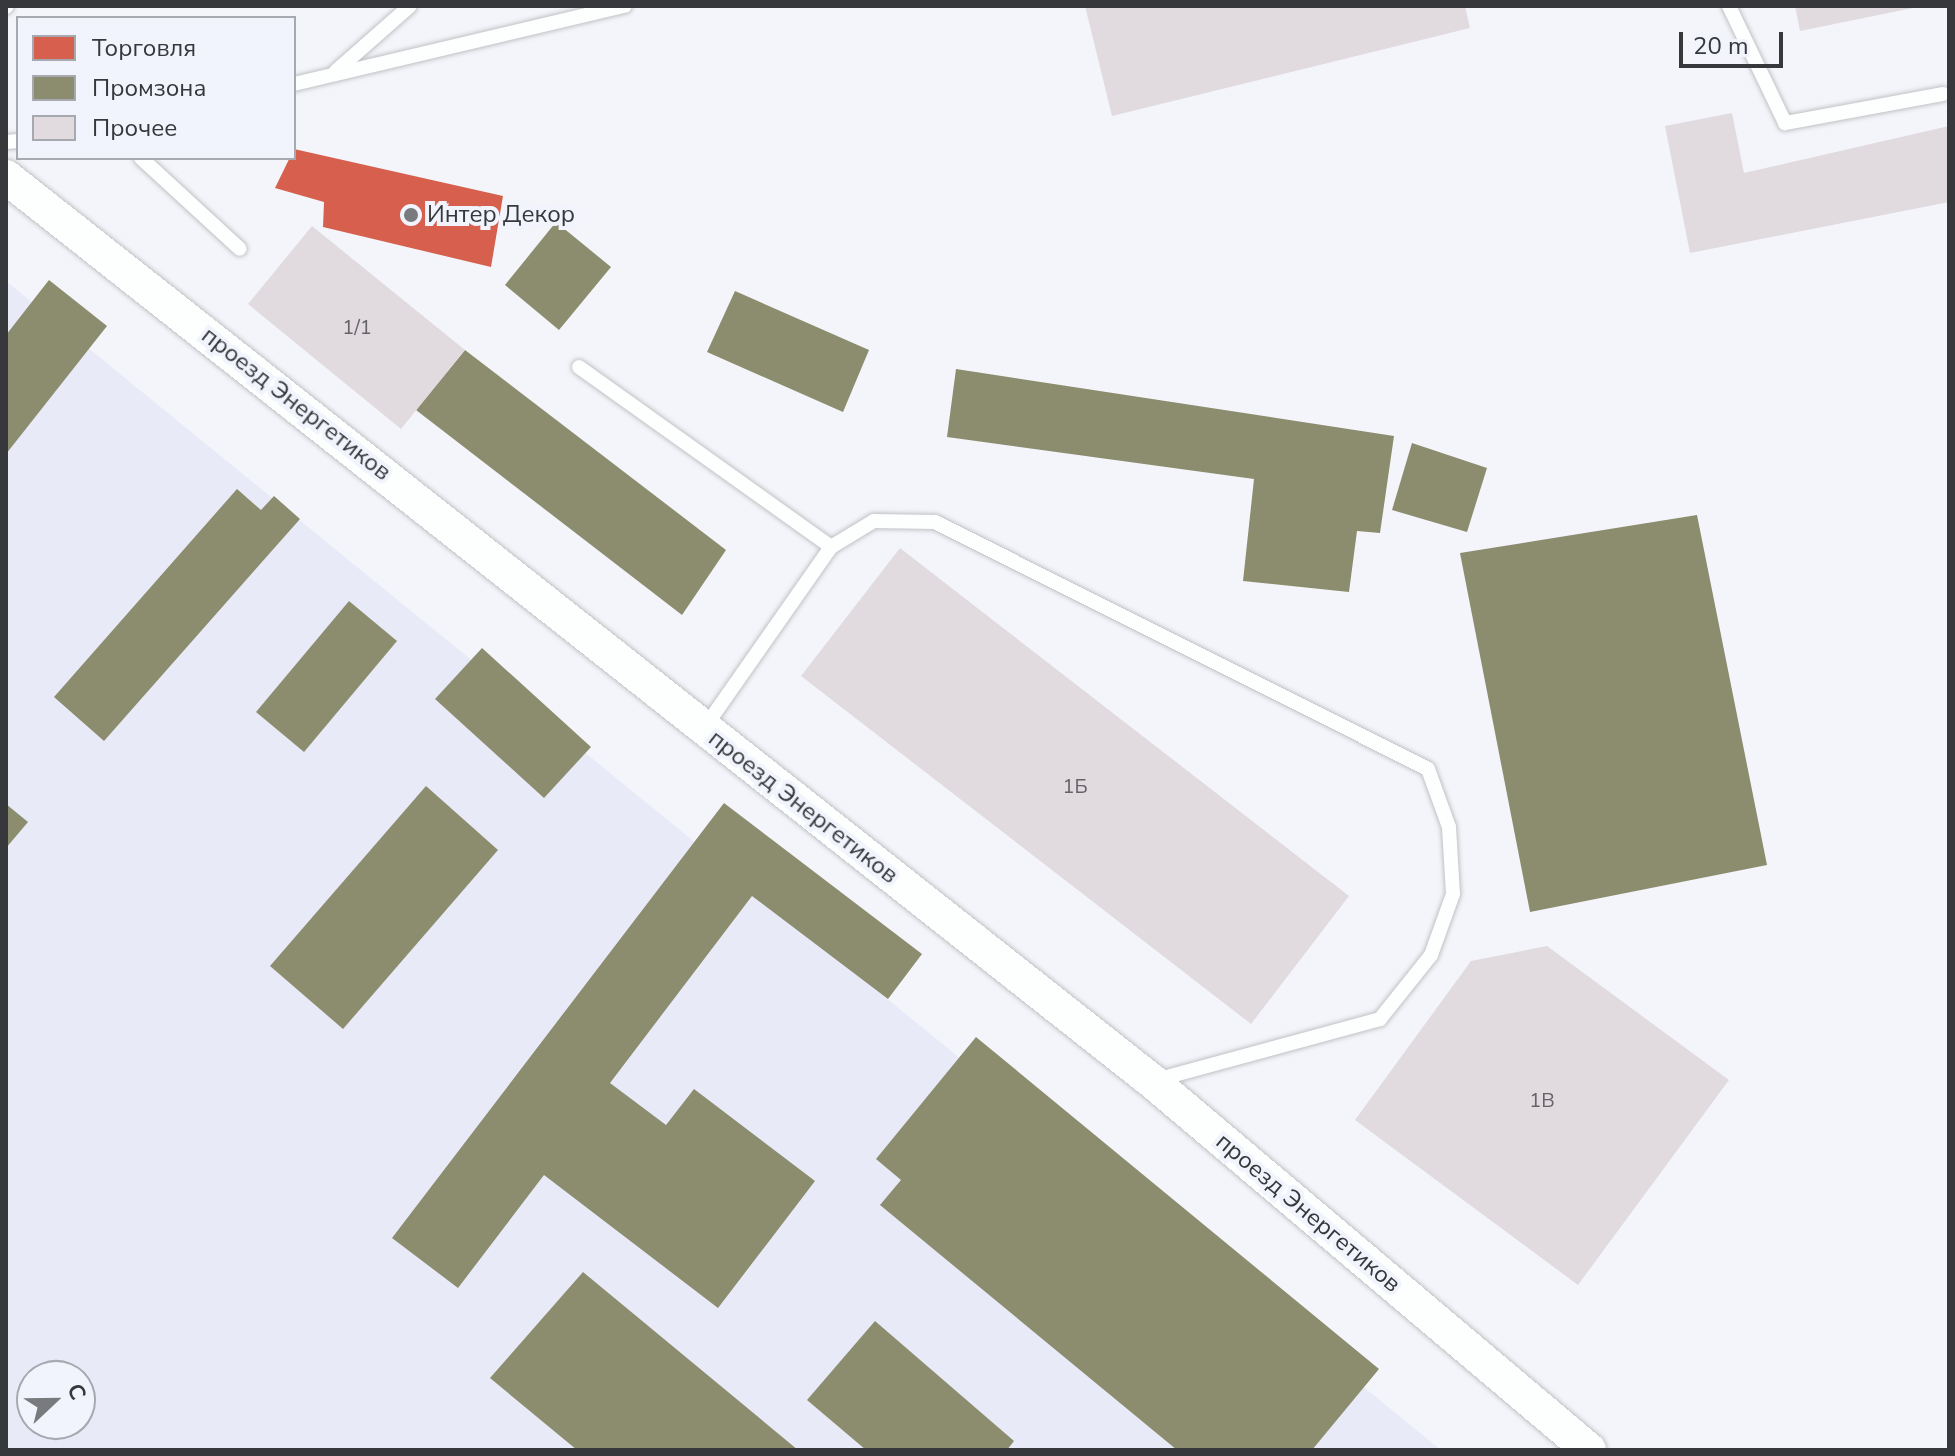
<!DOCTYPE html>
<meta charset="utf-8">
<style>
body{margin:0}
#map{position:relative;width:1955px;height:1456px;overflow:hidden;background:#f4f5fa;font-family:"Nunito Sans",sans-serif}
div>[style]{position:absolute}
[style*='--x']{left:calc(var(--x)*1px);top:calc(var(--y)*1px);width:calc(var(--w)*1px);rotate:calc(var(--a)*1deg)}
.built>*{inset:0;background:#e8eaf7}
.shops>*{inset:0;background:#d6604d}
.industry>*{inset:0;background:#8c8c6e}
.building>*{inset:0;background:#e1dbe0}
.roads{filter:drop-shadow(0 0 2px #c1c2c6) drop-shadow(0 0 2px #c1c2c6)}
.service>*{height:14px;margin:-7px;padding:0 7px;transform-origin:7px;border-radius:7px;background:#fdfefe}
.tertiary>*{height:34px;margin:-17px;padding:0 17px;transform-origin:17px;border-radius:17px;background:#fdfefe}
.dots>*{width:22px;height:22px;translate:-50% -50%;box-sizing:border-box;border:4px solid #f1f4fd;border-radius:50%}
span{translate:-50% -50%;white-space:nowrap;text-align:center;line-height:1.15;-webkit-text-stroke:8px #f1f4fd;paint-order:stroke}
.number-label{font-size:20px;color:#646368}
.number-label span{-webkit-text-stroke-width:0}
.poi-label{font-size:24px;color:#37383c}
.left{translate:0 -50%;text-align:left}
.street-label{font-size:24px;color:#37383c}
.frame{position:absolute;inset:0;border:8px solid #37383c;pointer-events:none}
.legend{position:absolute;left:16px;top:16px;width:280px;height:144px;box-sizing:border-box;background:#f1f4fd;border:2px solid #a7a9b0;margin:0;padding:10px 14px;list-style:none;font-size:24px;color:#37383c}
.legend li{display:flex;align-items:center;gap:16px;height:40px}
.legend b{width:40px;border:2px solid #a7a9b0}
.north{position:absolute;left:16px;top:1360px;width:80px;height:80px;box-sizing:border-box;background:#f1f4fd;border:2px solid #a7a9b0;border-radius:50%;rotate:68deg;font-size:22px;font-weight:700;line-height:32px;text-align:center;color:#37383c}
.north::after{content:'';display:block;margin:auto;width:28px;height:36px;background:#797a7e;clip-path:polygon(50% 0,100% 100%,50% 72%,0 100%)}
.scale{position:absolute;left:1679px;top:32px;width:104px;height:36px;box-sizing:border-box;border:4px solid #37383c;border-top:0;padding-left:10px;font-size:24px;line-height:28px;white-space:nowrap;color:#37383c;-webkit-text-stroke:6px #f1f4fd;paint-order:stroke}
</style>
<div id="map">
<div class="built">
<i style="clip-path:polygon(evenodd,6px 281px,1441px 1450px,6px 1450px,6px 281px,32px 1376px,80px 1376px,80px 1424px,32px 1424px,32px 1376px)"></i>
</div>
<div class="shops">
<i style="clip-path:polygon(294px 149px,503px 196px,491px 267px,323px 227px,324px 202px,275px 188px)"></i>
</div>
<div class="industry">
<i style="clip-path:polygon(556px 222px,611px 267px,559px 330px,505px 285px)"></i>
<i style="clip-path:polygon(49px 280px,107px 326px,6px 454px,6px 335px)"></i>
<i style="clip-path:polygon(735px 291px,869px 350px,843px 412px,707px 352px)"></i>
<i style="clip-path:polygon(465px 350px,726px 550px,682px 615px,416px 410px)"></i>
<i style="clip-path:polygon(956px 369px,1394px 436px,1380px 533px,1357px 531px,1349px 592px,1243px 581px,1254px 479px,947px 437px)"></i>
<i style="clip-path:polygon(1412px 443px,1487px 468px,1467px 532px,1392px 510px)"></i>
<i style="clip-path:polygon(237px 489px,261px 510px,274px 496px,300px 519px,104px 741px,54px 697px)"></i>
<i style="clip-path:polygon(1697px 515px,1767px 865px,1530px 912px,1460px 553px)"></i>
<i style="clip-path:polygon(349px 601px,397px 641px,304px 752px,256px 712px)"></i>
<i style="clip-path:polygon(482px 648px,591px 747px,544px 798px,435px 699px)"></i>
<i style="clip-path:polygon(426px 786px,498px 850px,343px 1029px,270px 966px)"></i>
<i style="clip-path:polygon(724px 803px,922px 954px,888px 999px,752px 896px,610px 1083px,666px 1125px,694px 1089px,815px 1181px,718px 1308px,544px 1175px,458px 1288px,392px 1238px)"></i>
<i style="clip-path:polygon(6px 804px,28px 822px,6px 848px)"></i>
<i style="clip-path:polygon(976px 1037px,1379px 1369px,1312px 1450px,1177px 1450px,880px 1205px,901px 1180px,876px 1159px)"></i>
<i style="clip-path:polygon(583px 1272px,798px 1450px,577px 1450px,490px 1378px)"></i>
<i style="clip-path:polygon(875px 1321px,1014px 1441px,1007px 1450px,866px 1450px,807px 1400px)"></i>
</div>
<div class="building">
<i style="clip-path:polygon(1085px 6px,1465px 6px,1470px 28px,1112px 116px)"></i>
<i style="clip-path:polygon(1795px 6px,1918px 6px,1918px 7px,1800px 31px)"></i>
<i style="clip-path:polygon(1732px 113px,1744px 173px,1949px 126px,1949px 202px,1690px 253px,1665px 126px)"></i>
<i style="clip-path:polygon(312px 226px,465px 350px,401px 429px,248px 304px)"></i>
<i style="clip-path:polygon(900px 548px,1349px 896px,1251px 1024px,801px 676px)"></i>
<i style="clip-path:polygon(1547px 946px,1729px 1080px,1578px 1285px,1355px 1120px,1471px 961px)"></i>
</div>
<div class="roads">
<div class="service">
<i style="--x:1729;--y:6;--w:130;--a:64.4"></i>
<i style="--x:1785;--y:123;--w:161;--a:-10.4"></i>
<i style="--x:6;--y:7;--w:1;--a:-45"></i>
<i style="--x:336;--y:71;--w:98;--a:-41.3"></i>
<i style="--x:294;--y:84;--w:340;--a:-13.3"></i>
<i style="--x:6;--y:142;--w:12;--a:-5"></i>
<i style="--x:141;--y:158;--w:134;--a:42.6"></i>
<i style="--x:579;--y:367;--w:310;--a:35.5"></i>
<i style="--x:705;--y:727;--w:220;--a:-55"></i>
<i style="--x:831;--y:547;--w:50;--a:-31.2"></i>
<i style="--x:874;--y:521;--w:61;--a:0.9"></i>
<i style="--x:935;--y:522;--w:551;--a:26.61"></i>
<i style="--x:1428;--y:769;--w:62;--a:70.1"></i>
<i style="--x:1449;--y:827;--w:67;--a:86.6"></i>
<i style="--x:1453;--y:894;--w:65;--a:109.8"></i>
<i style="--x:1431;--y:955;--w:82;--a:128.6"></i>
<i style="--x:1380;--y:1019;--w:232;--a:164.8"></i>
</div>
<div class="tertiary">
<i style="--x:6;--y:177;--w:1460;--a:38.27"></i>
<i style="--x:1152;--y:1081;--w:572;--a:40.18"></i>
</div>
</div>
<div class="dots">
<i style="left:411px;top:215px;background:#797a7e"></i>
</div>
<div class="number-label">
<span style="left:357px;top:327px">1/1</span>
<span style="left:1075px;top:786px">1Б</span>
<span style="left:1542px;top:1100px">1В</span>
</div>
<div class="poi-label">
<span class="left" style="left:427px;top:215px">Интер Декор</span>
</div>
<div class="street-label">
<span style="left:296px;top:404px;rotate:38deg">проезд Энергетиков</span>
<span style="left:803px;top:807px;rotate:38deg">проезд Энергетиков</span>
<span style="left:1308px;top:1213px;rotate:40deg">проезд Энергетиков</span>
</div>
<div class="frame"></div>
<ul class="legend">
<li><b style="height:22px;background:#d6604d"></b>Торговля</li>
<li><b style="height:22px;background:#8c8c6e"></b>Промзона</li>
<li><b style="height:22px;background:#e1dbe0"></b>Прочее</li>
</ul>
<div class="north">С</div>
<div class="scale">20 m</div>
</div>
